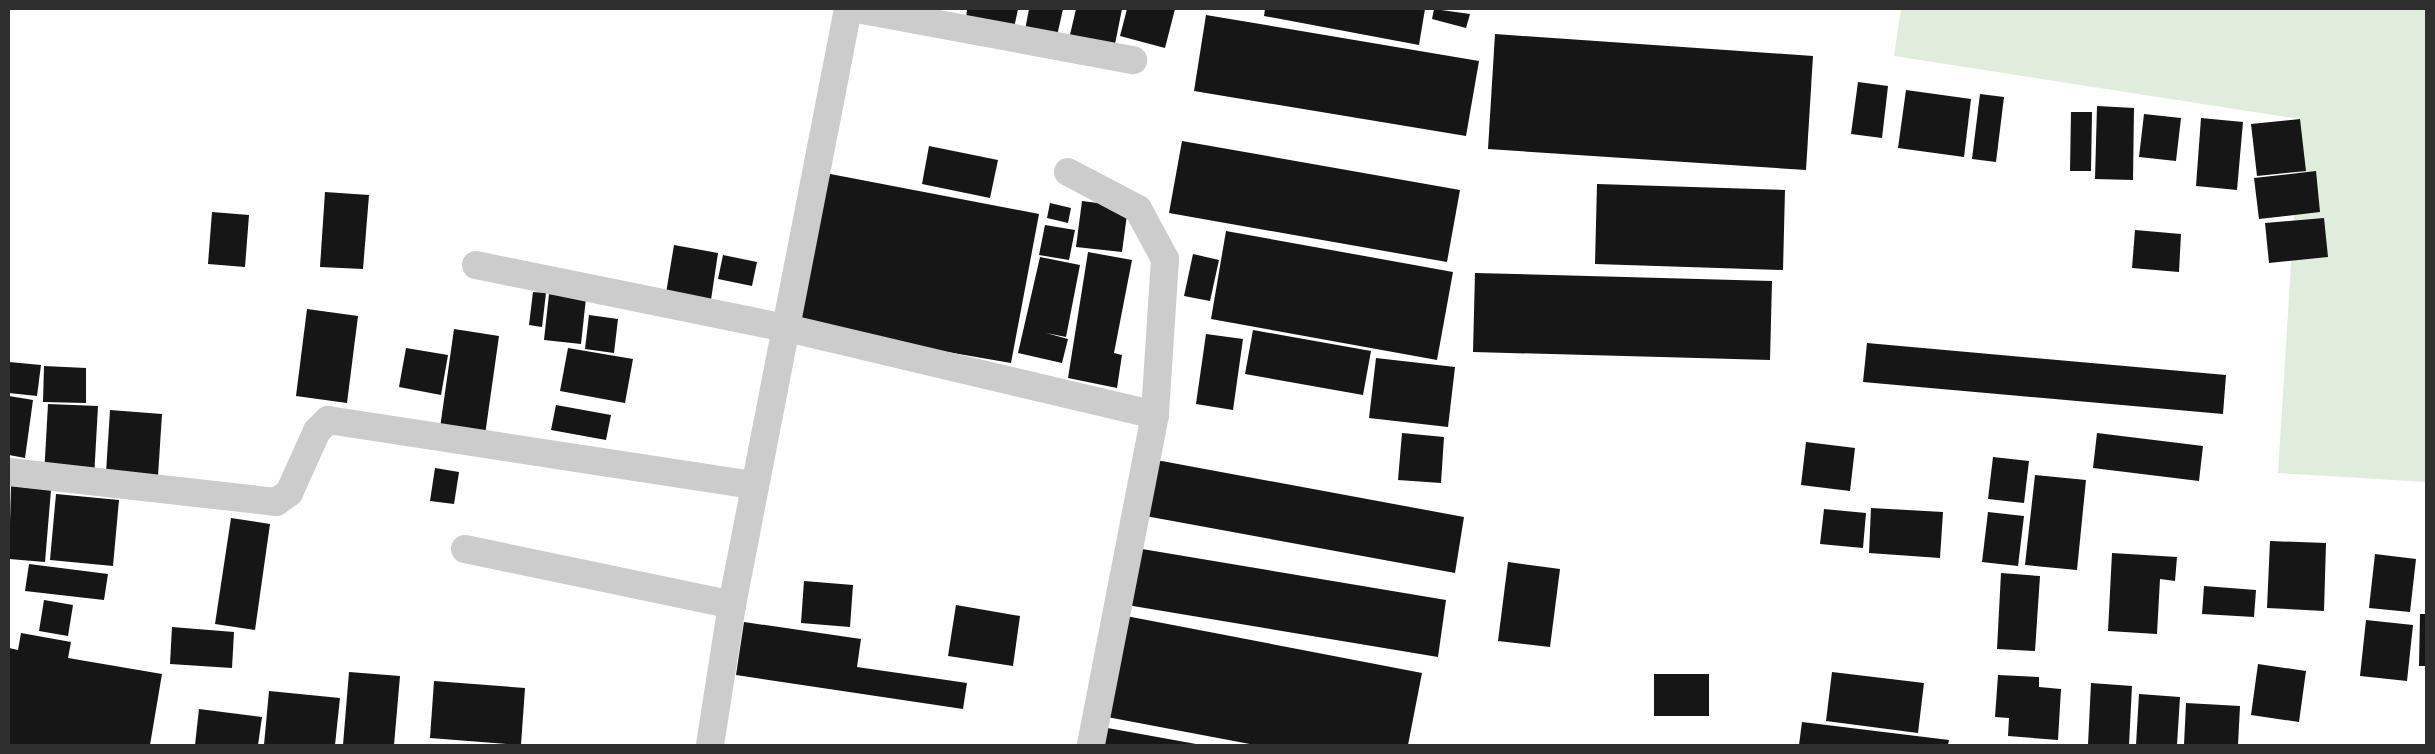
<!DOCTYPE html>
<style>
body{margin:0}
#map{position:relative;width:2435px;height:754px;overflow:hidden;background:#fff;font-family:"DM Sans",sans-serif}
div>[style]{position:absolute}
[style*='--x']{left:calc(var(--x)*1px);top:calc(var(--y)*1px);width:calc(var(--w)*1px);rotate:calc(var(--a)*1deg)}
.green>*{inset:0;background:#e0eddc}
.building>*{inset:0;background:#161616}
.minor>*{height:28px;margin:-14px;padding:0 14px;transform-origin:14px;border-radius:14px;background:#ccc}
span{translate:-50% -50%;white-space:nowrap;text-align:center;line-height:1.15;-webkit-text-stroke:5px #fff;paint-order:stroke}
.frame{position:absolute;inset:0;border:10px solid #2f2f2f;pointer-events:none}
</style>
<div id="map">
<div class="green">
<i style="clip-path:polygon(1901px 9px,2426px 9px,2426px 482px,2278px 473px,2300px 119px,1894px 56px)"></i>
</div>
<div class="building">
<i style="clip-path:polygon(967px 9px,1018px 9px,1014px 28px,966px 19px)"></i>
<i style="clip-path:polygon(1029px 9px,1063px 9px,1057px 36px,1025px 30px)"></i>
<i style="clip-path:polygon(1076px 9px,1122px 9px,1114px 49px,1069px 39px)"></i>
<i style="clip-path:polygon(1127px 9px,1175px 9px,1165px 48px,1120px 36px)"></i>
<i style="clip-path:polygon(1265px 9px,1425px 9px,1419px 45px,1264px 16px)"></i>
<i style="clip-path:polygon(1434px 9px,1470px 14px,1466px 28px,1432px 19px)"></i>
<i style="clip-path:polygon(1206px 15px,1479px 61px,1466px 136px,1194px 91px)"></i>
<i style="clip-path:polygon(1495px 34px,1813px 56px,1806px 170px,1488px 149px)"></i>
<i style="clip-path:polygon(1858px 82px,1888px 86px,1882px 138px,1851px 134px)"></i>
<i style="clip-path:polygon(1906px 90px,1971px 99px,1964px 157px,1898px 148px)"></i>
<i style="clip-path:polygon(1980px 94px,2004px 97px,1996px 162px,1972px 159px)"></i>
<i style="clip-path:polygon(2097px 106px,2134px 108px,2133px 180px,2095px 179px)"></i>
<i style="clip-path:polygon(2071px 112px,2092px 112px,2091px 171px,2070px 171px)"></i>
<i style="clip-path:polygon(2144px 114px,2181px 118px,2176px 161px,2139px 157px)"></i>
<i style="clip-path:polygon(2201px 118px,2243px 122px,2237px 190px,2196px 186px)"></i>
<i style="clip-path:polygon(2300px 119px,2306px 171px,2257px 176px,2251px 124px)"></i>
<i style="clip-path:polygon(1182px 141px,1460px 190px,1447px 262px,1169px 213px)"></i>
<i style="clip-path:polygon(929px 146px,998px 160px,990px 198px,922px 184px)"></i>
<i style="clip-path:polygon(2316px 171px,2320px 212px,2259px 219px,2254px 178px)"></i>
<i style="clip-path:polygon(825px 173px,1039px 214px,1011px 363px,797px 326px)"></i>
<i style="clip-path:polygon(1597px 184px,1785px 190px,1783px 270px,1595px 264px)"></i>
<i style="clip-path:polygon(325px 192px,369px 195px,363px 269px,320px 267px)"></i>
<i style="clip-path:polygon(1082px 201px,1128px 207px,1122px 252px,1076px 247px)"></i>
<i style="clip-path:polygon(1050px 203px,1071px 208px,1068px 223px,1047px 218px)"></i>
<i style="clip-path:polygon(212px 212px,249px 215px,245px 267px,208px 264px)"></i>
<i style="clip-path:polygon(2324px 218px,2328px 257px,2269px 263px,2265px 223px)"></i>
<i style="clip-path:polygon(1045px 225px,1075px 230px,1069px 260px,1039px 255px)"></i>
<i style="clip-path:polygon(2135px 230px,2181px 234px,2179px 272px,2132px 268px)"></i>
<i style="clip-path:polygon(1226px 231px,1453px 272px,1437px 360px,1211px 319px)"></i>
<i style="clip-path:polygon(674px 245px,718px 253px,711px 300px,666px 293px)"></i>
<i style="clip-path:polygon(1088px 252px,1132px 260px,1114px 353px,1122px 355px,1117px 388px,1068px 378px)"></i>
<i style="clip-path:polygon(1193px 254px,1219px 260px,1210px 301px,1184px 296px)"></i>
<i style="clip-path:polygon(723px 255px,757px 262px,752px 286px,718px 279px)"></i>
<i style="clip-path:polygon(1040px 257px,1080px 265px,1066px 337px,1046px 333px,1068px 339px,1062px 363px,1018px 353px)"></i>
<i style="clip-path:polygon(1475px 273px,1772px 281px,1770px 360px,1473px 352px)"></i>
<i style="clip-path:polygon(533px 292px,546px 293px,542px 327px,529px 325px)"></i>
<i style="clip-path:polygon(549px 294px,586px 298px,581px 344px,544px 340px)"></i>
<i style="clip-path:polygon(307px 309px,358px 316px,347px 403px,296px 396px)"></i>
<i style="clip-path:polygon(589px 315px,618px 319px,614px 353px,585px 349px)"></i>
<i style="clip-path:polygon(454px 329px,499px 336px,485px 435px,440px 428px)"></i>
<i style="clip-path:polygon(1253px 330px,1371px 351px,1363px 395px,1245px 374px)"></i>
<i style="clip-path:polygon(1206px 334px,1243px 339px,1233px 410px,1196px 404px)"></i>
<i style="clip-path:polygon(1867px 343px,2226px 375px,2223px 414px,1863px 382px)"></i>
<i style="clip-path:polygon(406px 348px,448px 355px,441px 395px,399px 387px)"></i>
<i style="clip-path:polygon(568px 348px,633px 359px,625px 403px,560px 391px)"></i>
<i style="clip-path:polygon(1376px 358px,1455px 367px,1448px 427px,1369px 418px)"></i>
<i style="clip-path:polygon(9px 362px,41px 365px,37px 396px,9px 393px)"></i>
<i style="clip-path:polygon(44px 366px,86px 368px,86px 403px,43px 402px)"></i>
<i style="clip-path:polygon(9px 396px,33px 400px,25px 458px,9px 455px)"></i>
<i style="clip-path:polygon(48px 404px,98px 406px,94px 478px,44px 476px)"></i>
<i style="clip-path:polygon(556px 405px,611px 415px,606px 440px,551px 430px)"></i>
<i style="clip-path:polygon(110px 410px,162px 414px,158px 476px,106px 473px)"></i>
<i style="clip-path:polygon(1402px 433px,1444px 437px,1441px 483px,1398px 480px)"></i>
<i style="clip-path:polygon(2097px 433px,2203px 446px,2199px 481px,2093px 468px)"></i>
<i style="clip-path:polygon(1806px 442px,1855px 448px,1850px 491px,1801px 485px)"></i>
<i style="clip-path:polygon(1993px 457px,2029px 461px,2024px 503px,1988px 499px)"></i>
<i style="clip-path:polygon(1151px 459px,1464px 517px,1455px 573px,1140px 515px)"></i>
<i style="clip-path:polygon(435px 468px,459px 472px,454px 504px,430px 501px)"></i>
<i style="clip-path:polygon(2035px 475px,2086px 480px,2077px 570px,2025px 565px)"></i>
<i style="clip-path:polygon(11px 486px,51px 490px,45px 562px,9px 559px)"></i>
<i style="clip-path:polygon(56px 494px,119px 500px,113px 566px,50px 560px)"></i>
<i style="clip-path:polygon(1871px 508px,1943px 512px,1940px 558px,1869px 553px)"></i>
<i style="clip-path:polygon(1824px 509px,1866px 513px,1863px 548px,1820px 544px)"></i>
<i style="clip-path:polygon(1988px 512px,2024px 516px,2018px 566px,1982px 562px)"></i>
<i style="clip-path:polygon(231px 518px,270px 524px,255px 630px,215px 624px)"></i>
<i style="clip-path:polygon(2270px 541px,2326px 543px,2324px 611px,2267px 608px)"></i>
<i style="clip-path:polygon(1136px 548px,1446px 600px,1438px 657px,1127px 605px)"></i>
<i style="clip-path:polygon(2112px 553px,2177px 557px,2175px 581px,2160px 579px,2157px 634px,2108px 631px)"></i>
<i style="clip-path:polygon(2375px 554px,2416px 559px,2410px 612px,2369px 608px)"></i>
<i style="clip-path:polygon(1508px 562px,1560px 569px,1550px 647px,1498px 641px)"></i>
<i style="clip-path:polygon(29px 564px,108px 574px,104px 600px,25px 591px)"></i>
<i style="clip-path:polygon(2001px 573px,2040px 576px,2035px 651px,1997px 649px)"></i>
<i style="clip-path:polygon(804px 581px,853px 585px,850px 627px,801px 623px)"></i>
<i style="clip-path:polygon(2204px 586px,2256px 590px,2254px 617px,2202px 614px)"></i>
<i style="clip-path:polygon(44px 600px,73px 605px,68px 636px,39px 631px)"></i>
<i style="clip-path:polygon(956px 605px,1020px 616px,1013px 666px,948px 656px)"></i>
<i style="clip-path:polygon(2420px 614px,2426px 614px,2426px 666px,2419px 666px)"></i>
<i style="clip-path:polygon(1126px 616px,1422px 673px,1408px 745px,1255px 745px,1107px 717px)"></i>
<i style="clip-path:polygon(2366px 620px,2413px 625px,2407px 681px,2360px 676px)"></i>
<i style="clip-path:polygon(744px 622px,861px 639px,857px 667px,967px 683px,963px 709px,736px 675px)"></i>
<i style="clip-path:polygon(172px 627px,234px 632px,232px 668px,170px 664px)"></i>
<i style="clip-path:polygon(21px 633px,71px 642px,68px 658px,162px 674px,150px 745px,9px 745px,9px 648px,18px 650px)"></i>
<i style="clip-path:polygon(2258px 664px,2306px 671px,2299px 722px,2251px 715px)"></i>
<i style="clip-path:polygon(349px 672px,400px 676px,394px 745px,343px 745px)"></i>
<i style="clip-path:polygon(1832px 672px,1924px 683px,1918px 733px,1826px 721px)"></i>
<i style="clip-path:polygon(1654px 674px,1709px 674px,1709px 716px,1654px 716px)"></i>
<i style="clip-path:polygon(1998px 675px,2039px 677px,2039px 687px,2061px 689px,2058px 740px,2008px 736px,2009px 718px,1995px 717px)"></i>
<i style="clip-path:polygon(434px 681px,525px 688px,521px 745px,430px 738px)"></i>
<i style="clip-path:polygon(2091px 683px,2132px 686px,2129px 745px,2088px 745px)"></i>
<i style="clip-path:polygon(269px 691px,340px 698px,335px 745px,264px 745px)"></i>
<i style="clip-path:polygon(2139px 694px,2180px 697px,2177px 745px,2136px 745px)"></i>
<i style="clip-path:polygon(2186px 703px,2240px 706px,2238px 745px,2184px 745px)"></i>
<i style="clip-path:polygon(199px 709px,262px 717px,258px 745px,195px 745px)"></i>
<i style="clip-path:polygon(1802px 722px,1949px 740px,1948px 745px,1799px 745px)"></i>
<i style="clip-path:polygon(1102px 727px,1196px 744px,1196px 745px,1099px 745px)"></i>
</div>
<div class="minor">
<i style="--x:857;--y:9;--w:281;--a:10.5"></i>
<i style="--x:1068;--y:172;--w:79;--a:27.9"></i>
<i style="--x:1138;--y:209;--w:57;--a:61.6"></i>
<i style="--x:1165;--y:259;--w:156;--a:93.7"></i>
<i style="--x:476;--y:265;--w:317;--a:11.5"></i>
<i style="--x:787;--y:328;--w:378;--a:13.3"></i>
<i style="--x:1155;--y:415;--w:336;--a:101"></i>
<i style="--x:9;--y:472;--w:269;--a:6.4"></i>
<i style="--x:276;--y:502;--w:16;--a:-35"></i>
<i style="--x:289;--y:493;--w:68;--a:-65.7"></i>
<i style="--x:317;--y:431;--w:16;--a:-45"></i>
<i style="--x:328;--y:420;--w:432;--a:8.7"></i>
<i style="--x:465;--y:549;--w:273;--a:11.8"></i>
<i style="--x:710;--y:745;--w:142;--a:-81.1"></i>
<i style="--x:732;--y:605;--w:607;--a:-78.99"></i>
</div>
<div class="frame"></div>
</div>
